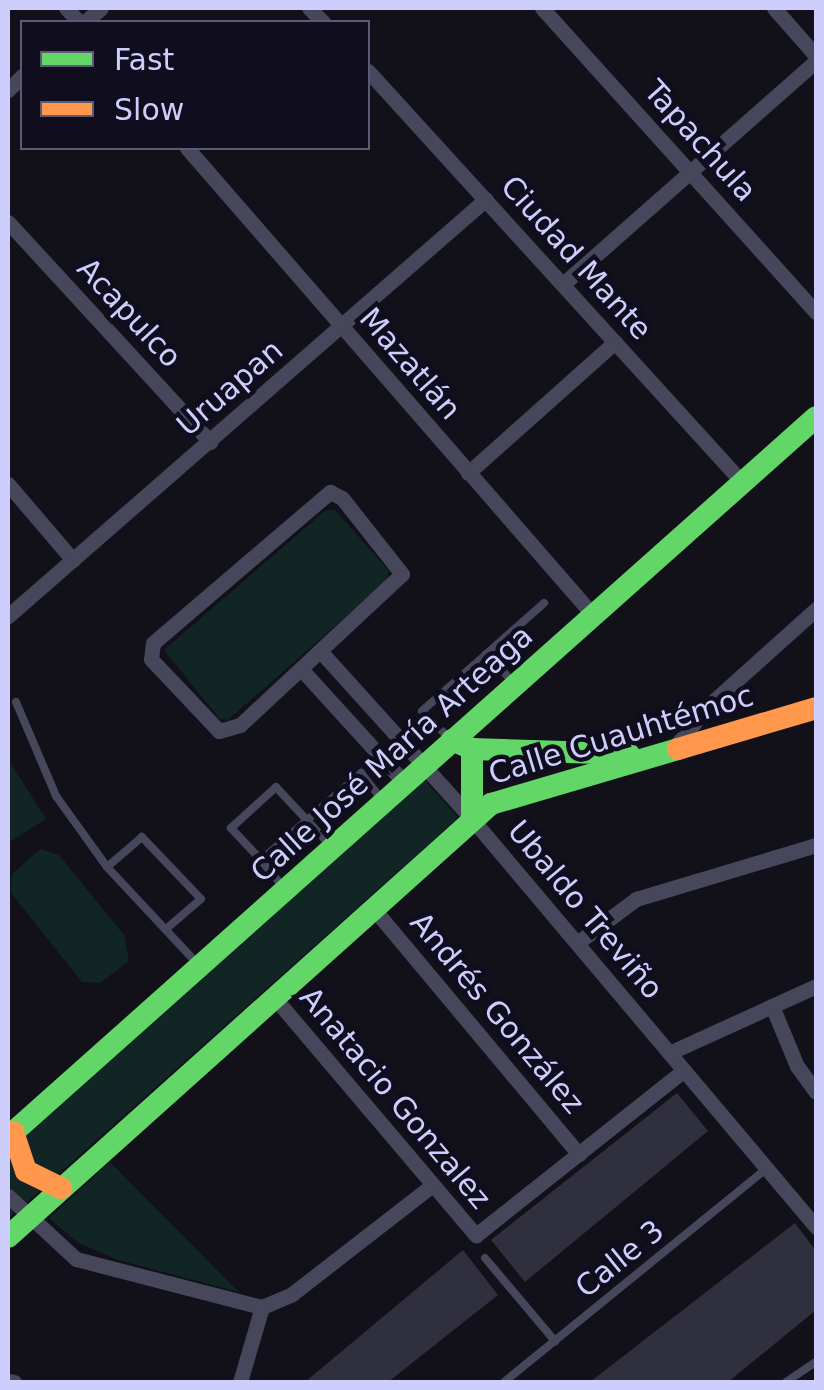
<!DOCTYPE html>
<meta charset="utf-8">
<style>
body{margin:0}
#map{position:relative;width:824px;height:1390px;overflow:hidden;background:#12111a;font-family:"DejaVu Sans",sans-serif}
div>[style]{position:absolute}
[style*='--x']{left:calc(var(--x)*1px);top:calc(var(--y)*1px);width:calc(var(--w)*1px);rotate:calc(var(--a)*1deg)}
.green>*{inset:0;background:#112524}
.building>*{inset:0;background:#302f3d}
.lane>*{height:8px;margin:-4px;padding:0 4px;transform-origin:4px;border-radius:4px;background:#47475b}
.street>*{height:15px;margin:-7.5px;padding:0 7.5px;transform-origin:7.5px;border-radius:7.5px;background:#47475b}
.fast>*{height:22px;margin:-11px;padding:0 11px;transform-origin:11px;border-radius:11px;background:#63d668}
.slow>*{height:22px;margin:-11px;padding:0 11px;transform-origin:11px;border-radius:11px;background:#ff974d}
span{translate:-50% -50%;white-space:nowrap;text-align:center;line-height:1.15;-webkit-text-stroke:9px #0f0d1e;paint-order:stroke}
.street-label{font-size:30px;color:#cecefc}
.frame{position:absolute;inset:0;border:10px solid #cecefc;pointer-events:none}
.legend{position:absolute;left:20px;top:20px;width:350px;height:130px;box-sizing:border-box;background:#0f0d1e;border:2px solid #5b5a77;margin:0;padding:12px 18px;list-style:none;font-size:30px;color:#cecefc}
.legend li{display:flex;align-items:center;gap:20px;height:50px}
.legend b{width:50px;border:2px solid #5b5a77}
</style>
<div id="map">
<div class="green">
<i style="clip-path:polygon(326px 510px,335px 510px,389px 571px,386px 581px,228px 720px,220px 719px,164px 650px)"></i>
<i style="clip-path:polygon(8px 759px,46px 819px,8px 843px)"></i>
<i style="clip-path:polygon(421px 776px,458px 818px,8px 1219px,8px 1143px)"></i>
<i style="clip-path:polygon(41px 849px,59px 855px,124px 935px,129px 961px,100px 983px,82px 982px,11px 893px,12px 874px)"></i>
<i style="clip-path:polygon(110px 1162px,239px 1292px,118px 1260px,77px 1242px,49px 1218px)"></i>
</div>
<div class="building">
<i style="clip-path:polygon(677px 1093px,708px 1131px,525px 1282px,491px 1240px)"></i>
<i style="clip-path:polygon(795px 1223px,816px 1251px,816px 1310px,728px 1382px,590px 1382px)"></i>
<i style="clip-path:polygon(463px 1250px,498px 1295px,388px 1382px,305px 1382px)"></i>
</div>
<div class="lane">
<i style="--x:486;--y:654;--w:40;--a:46"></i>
<i style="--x:16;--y:702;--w:102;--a:66.9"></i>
<i style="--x:56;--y:796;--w:87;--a:54.3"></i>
<i style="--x:449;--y:738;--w:38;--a:-135"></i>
<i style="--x:422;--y:711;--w:163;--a:-41.5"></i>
<i style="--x:261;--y:860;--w:44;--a:-133.2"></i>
<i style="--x:231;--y:828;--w:61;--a:-42.3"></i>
<i style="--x:276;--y:787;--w:81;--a:47"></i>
<i style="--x:285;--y:889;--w:38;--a:-130"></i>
<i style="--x:261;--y:860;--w:133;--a:-41"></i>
<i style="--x:361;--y:773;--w:36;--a:52"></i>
<i style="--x:166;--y:929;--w:46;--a:-40.6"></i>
<i style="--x:201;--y:899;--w:86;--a:-133.6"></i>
<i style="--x:142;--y:837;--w:46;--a:139.4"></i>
<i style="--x:107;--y:867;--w:130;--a:46.9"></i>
<i style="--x:485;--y:1258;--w:109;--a:49.9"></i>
<i style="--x:504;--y:1382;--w:335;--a:-39.1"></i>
<i style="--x:786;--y:1382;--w:36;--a:-34"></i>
</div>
<div class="street">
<i style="--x:66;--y:8;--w:19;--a:47"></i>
<i style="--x:309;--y:8;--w:20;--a:45"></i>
<i style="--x:542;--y:8;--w:409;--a:48"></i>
<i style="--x:774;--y:8;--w:64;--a:48.8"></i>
<i style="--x:85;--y:22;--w:21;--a:-41"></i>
<i style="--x:368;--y:71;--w:556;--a:47.7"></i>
<i style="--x:8;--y:90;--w:20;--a:-45"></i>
<i style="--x:187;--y:148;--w:619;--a:49"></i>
<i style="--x:8;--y:222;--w:299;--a:47.4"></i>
<i style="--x:563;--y:284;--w:337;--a:-41.4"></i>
<i style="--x:468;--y:473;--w:197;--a:-41.7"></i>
<i style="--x:8;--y:484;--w:100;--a:49.5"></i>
<i style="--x:330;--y:492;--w:13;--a:27"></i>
<i style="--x:342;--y:498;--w:97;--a:51.7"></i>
<i style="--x:402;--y:574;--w:221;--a:137"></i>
<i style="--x:240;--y:725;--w:22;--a:164"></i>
<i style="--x:219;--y:731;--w:99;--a:-133.4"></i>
<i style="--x:151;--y:659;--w:16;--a:-83"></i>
<i style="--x:153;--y:643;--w:233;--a:-40.5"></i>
<i style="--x:8;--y:616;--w:634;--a:-41.1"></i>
<i style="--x:322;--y:653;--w:224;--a:47.9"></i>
<i style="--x:472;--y:819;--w:534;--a:49.86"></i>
<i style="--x:302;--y:670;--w:151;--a:47.7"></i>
<i style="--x:674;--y:748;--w:55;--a:-50.9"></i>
<i style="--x:709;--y:705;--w:144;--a:-41.9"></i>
<i style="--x:373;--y:908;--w:321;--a:50.1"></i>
<i style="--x:577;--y:943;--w:74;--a:-36.7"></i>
<i style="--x:636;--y:899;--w:188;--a:-16.7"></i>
<i style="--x:273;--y:996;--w:314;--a:49.7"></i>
<i style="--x:476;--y:1235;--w:265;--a:-38.4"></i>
<i style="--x:772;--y:1006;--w:65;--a:67.4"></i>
<i style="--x:797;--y:1066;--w:32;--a:54"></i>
<i style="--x:669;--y:1053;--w:162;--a:-24.5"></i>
<i style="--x:8;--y:1196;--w:93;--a:42.8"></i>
<i style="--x:76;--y:1259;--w:192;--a:14.5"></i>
<i style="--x:262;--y:1307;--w:33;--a:-23"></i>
<i style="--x:292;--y:1294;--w:176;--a:-37.8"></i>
<i style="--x:8;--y:1381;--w:6;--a:9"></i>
<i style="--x:240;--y:1382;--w:78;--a:-73.7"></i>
</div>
<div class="fast">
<i style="--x:452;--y:740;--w:22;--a:24"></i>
<i style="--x:472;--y:749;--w:157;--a:1.8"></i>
<i style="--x:472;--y:749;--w:70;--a:90"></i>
<i style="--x:8;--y:1137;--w:1082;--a:-41.7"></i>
<i style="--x:8;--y:1237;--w:649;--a:-41.88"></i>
<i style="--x:491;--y:804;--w:195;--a:-16.4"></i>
</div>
<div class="slow">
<i style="--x:678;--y:749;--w:144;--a:-16.5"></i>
<i style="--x:13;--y:1132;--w:41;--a:71.6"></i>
<i style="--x:26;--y:1171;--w:39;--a:26"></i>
</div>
<div class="street-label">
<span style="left:700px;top:141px;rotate:48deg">Tapachula</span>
<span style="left:576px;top:258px;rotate:48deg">Ciudad Mante</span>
<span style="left:129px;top:313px;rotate:47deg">Acapulco</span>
<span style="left:410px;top:364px;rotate:49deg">Mazatlán</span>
<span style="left:230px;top:388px;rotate:-41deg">Uruapan</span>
<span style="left:621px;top:735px;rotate:-17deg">Calle Cuauhtémoc</span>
<span style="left:392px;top:754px;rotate:-42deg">Calle José María Arteaga</span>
<span style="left:585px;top:910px;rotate:50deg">Ubaldo Treviño</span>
<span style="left:497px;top:1013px;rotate:50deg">Andrés González</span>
<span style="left:395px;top:1098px;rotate:50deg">Anatacio Gonzalez</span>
<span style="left:620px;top:1259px;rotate:-39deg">Calle 3</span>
</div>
<div class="frame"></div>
<ul class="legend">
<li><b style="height:12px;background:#63d668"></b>Fast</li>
<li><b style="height:12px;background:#ff974d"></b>Slow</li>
</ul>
</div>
